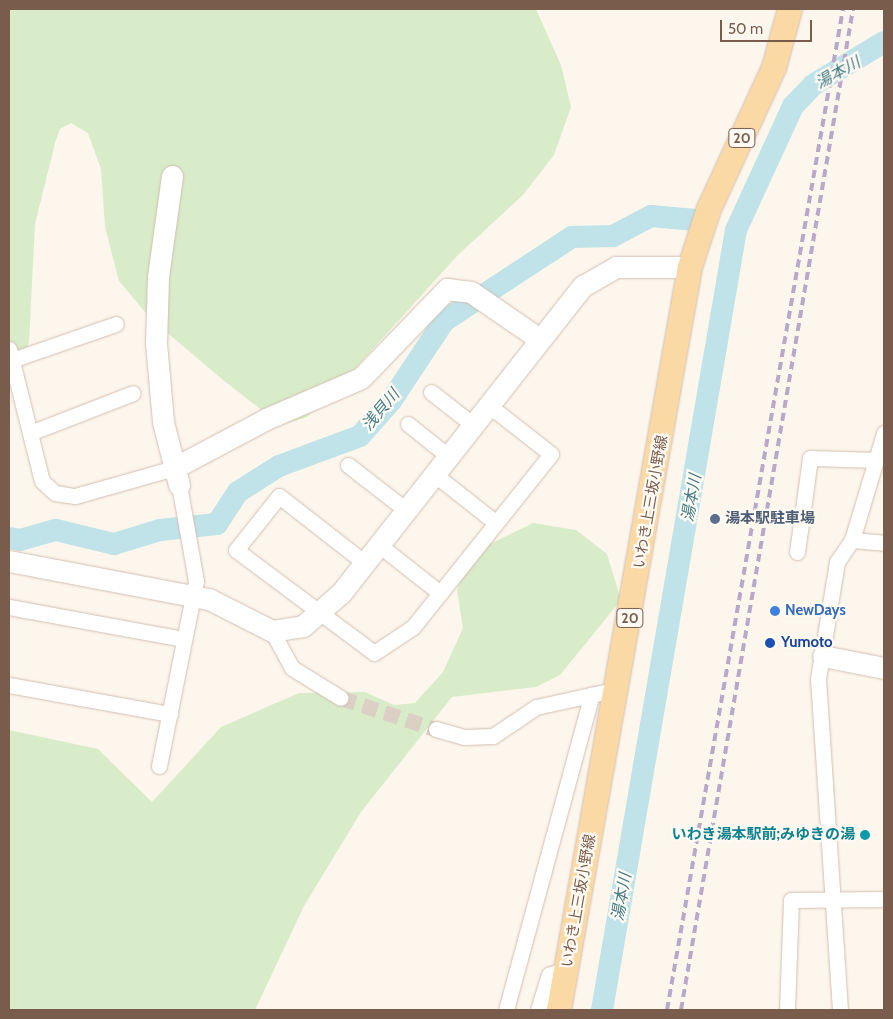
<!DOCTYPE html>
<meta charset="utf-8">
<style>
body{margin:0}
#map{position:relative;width:893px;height:1019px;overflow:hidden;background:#fdf6ec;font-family:Cabin,"Noto Sans JP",sans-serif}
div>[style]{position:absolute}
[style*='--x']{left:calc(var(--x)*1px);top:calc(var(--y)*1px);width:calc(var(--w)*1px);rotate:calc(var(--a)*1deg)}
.green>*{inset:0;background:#d8ecc9}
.river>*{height:22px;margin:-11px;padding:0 11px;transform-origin:11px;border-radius:11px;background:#bfe3e8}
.street-tunnel>*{height:15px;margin-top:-7.5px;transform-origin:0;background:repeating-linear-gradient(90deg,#dcd0c4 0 15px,transparent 0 23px)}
.roads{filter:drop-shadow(0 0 1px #d1beb0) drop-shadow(0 0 1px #d1beb0)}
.street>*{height:15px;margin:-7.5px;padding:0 7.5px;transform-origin:7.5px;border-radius:7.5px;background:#fff}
.secondary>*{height:21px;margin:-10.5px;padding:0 10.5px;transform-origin:10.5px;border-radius:10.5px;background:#fff}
.primary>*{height:24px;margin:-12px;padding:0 12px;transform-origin:12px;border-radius:12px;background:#fbd9a5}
.rail>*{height:4px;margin-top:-2px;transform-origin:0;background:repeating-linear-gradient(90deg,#b9a8c9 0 8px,transparent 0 13px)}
.dots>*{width:14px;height:14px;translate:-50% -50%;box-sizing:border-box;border:2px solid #fffaf3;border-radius:50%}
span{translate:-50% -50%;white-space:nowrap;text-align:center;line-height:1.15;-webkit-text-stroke:4.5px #fffaf3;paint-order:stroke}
.shield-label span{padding:1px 4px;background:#fffaf3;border:1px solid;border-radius:4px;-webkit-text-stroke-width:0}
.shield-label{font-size:14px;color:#7a5c4d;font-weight:700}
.street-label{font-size:15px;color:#7a5c4d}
.service-label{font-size:15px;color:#4e5e75;font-weight:700}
.left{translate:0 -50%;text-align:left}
.shop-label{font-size:15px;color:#366cbe;font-weight:700}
.transit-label{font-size:15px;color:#164399;font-weight:700}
.culture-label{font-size:15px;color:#0d838f;font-weight:700}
.right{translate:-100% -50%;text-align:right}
.water-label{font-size:16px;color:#437c86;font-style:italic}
.frame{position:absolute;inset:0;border:10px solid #7a5c4d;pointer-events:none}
.scale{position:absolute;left:720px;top:20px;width:92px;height:22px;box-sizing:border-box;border:2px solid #7a5c4d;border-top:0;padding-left:6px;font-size:15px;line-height:18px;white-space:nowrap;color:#7a5c4d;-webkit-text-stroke:4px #fffaf3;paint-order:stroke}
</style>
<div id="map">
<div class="green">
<i style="clip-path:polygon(9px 9px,536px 9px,561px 65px,571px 107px,554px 155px,523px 195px,458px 255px,341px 384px,307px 417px,287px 423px,268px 415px,223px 380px,151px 319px,119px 281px,105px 227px,101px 169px,88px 133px,71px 123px,60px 129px,55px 143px,35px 224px,29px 342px,18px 375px,9px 378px)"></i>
<i style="clip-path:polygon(533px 523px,576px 530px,607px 554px,621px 600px,560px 675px,536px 687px,452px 697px,361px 812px,304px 906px,255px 1010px,9px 1010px,9px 730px,98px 749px,152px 802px,221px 727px,299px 693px,365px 692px,394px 705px,415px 703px,443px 672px,463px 628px,457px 590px,472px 553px)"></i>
</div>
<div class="river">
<i style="--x:9;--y:538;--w:11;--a:10"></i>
<i style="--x:20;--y:540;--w:37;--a:-16"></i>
<i style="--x:56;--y:530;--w:60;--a:13.6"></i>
<i style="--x:114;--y:544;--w:48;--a:-16.9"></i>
<i style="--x:160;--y:530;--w:57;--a:-6"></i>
<i style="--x:217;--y:524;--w:38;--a:-57"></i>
<i style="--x:238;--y:492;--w:49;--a:-32.4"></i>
<i style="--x:279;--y:466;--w:86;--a:-20.3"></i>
<i style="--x:360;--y:436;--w:47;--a:-48.5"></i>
<i style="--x:391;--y:401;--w:96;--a:-56.5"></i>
<i style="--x:444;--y:321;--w:153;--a:-33.3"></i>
<i style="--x:572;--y:237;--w:41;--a:-1.4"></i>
<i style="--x:613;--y:236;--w:43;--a:-27.8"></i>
<i style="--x:651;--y:216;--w:44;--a:5.2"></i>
<i style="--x:602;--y:1010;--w:791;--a:-80.25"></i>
<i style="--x:736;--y:230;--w:136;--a:-65.3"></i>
<i style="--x:793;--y:106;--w:29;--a:-46"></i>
<i style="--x:813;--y:85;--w:83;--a:-31.2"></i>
</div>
<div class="street-tunnel">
<i style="--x:341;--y:698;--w:100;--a:18.1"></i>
</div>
<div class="roads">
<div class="street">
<i style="--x:9;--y:349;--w:136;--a:76"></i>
<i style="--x:42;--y:481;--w:18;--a:43"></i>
<i style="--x:55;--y:493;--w:20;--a:9"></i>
<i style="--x:75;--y:496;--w:103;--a:-15.8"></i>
<i style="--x:9;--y:361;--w:113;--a:-19.1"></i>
<i style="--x:431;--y:392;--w:52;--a:38"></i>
<i style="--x:408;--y:424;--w:51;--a:38.7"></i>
<i style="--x:30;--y:433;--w:110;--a:-21.2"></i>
<i style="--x:348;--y:465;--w:73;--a:37.8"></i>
<i style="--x:434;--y:474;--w:79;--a:38.3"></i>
<i style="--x:852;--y:540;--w:32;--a:5"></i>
<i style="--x:379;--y:545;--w:78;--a:38.2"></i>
<i style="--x:797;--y:552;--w:95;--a:-82.1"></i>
<i style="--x:810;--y:458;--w:68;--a:1.7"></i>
<i style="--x:365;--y:563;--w:109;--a:-142.1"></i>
<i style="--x:279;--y:496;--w:69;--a:128.5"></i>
<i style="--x:236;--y:550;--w:172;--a:36.7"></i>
<i style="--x:374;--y:653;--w:47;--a:-33.7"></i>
<i style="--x:413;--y:627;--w:221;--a:-51.4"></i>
<i style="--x:551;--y:454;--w:81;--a:-142"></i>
<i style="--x:9;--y:607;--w:178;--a:10.4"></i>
<i style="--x:272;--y:631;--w:42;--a:61.6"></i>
<i style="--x:292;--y:668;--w:57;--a:31.5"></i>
<i style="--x:9;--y:685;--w:164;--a:10.2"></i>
<i style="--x:436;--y:729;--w:29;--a:16"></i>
<i style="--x:464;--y:737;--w:29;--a:-2"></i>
<i style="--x:493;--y:736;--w:52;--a:-34"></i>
<i style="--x:536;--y:707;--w:84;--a:-12.4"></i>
<i style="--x:159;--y:766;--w:189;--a:-78.7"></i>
<i style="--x:196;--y:581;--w:97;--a:-100"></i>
<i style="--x:506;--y:1010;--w:327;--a:-74.8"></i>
<i style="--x:538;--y:1010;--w:37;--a:-73"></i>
<i style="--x:549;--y:975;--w:19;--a:-21"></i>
<i style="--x:787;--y:1010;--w:110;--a:-87.9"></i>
<i style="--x:791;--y:900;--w:93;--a:-0.6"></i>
<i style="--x:840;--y:1010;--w:332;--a:-93.8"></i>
<i style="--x:818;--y:679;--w:119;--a:-80.8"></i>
<i style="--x:837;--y:562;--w:27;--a:-56"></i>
<i style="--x:852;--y:540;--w:112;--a:-73.3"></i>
</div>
<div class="secondary">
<i style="--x:172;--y:176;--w:102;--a:97.9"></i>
<i style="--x:158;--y:277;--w:66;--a:91.7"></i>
<i style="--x:156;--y:343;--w:79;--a:84.9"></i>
<i style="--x:163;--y:422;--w:65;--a:75.7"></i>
<i style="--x:174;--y:468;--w:104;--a:-28"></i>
<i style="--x:266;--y:419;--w:103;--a:-23.3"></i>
<i style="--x:361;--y:378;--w:124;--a:-46"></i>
<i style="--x:447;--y:289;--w:24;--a:7"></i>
<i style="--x:471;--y:292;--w:81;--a:34.5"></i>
<i style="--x:9;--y:561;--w:204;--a:10.8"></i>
<i style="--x:209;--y:599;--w:71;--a:26.9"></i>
<i style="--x:272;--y:631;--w:31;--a:-9"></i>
<i style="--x:303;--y:626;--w:50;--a:-41"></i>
<i style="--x:341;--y:593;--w:391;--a:-51.8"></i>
<i style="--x:583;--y:286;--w:38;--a:-30"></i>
<i style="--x:616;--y:267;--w:74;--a:0"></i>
<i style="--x:823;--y:656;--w:62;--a:11.1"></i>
</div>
<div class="primary">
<i style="--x:559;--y:1010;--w:754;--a:-80"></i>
<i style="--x:690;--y:267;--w:61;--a:-71.9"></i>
<i style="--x:709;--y:209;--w:155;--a:-65.3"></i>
<i style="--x:774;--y:68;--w:61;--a:-74.8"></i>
</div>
</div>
<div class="rail">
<i style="--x:667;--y:1010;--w:1016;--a:-80.03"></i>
<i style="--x:681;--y:1010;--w:1016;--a:-80.25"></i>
</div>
<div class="dots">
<i style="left:715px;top:519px;background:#5c6f8a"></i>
<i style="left:775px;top:611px;background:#3f7fe0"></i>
<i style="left:770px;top:643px;background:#1a4fb4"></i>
<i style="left:865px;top:835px;background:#0f9aa8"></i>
</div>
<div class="shield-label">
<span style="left:742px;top:138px">20</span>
<span style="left:630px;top:618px">20</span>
</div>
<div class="street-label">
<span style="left:651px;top:502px;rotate:-80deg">いわき上三坂小野線</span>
<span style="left:579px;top:901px;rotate:-80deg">いわき上三坂小野線</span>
</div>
<div class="service-label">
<span class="left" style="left:725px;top:519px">湯本駅駐車場</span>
</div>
<div class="shop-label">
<span class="left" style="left:785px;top:611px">NewDays</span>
</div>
<div class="transit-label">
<span class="left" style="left:781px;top:643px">Yumoto</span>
</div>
<div class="culture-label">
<span class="right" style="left:855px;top:835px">いわき湯本駅前;みゆきの湯</span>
</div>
<div class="water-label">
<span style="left:838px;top:73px;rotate:-29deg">湯本川</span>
<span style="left:381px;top:410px;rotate:-50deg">浅貝川</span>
<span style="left:692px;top:498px;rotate:-80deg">湯本川</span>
<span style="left:622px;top:897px;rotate:-80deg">湯本川</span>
</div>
<div class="frame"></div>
<div class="scale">50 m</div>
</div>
